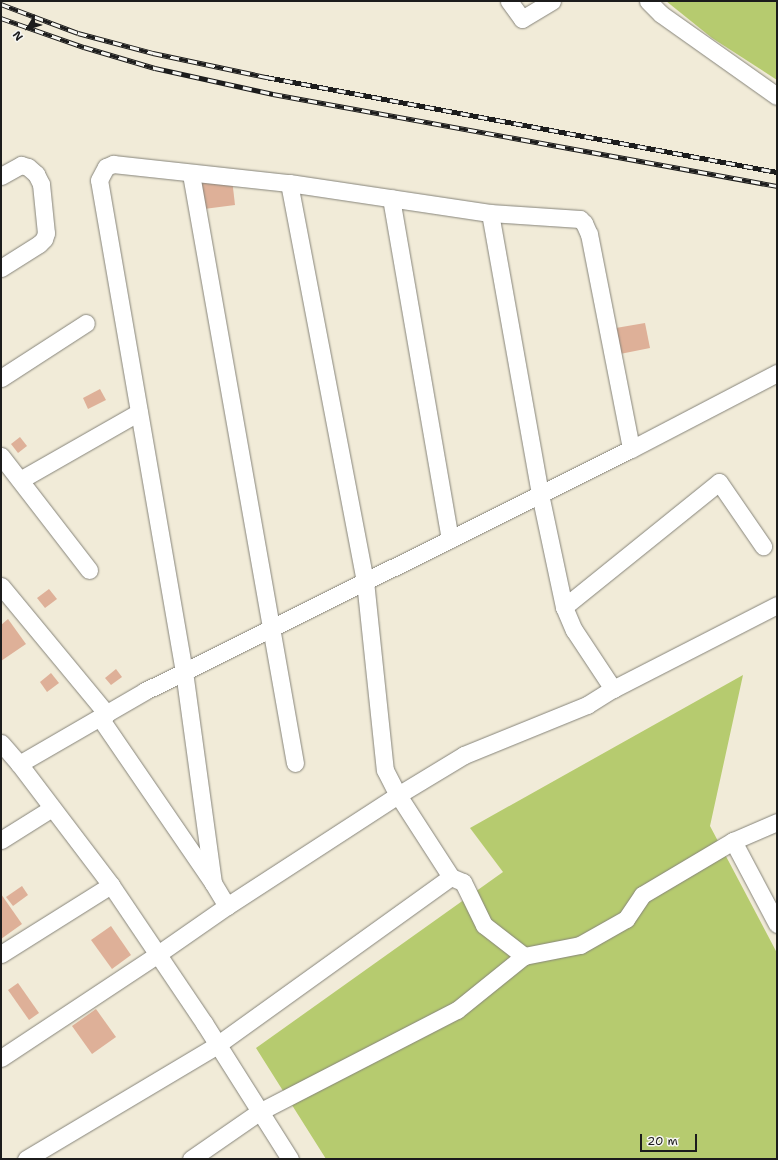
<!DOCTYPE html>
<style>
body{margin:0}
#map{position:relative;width:778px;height:1160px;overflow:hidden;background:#f1ebd8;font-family:"Shantell Sans",sans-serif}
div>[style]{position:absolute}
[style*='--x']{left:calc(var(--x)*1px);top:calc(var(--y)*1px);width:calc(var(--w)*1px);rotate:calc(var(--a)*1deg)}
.green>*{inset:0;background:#b6cb6f}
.building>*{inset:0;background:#deb098}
.roads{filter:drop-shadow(0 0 1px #86847a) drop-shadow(0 0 1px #86847a)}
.street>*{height:17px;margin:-8.5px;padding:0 8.5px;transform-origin:8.5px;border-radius:8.5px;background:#fff}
.rail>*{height:4.5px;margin-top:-2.25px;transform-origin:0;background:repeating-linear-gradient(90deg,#f6f6f2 0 9px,#1c1c1c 0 18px);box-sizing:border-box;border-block:1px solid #1c1c1c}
span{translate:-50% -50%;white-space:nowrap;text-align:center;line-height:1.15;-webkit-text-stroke:4px #f6f6f2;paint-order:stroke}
.frame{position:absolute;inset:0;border:2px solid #1c1c1c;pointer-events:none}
.north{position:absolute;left:8px;top:8px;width:40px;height:40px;-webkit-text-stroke:3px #f6f6f2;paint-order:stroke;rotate:232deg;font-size:11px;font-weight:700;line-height:16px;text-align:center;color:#1c1c1c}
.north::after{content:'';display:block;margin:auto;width:14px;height:18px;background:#1c1c1c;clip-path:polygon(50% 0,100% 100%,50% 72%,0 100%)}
.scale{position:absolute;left:640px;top:1134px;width:57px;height:18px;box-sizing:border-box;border:2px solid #1c1c1c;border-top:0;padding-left:5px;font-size:12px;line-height:14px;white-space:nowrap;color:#1c1c1c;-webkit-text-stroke:3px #f6f6f2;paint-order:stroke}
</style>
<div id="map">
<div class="green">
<i style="clip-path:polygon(666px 1px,777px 1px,777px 80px,712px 38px)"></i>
<i style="clip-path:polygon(743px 675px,710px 826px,777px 953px,777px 1159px,326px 1159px,256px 1048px,503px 872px,470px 828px)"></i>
</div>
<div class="building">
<i style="clip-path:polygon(199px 177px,232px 179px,235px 205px,204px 209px)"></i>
<i style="clip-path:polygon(645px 323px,650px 348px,615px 355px,610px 329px)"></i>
<i style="clip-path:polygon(100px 389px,106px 400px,88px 409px,83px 398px)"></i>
<i style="clip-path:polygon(20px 437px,27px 446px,18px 453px,11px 444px)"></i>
<i style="clip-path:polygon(49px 589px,57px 599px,45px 608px,37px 598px)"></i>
<i style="clip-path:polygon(8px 619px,26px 644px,1px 661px,1px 625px)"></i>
<i style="clip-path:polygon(116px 669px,122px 677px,111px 685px,105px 678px)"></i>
<i style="clip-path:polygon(51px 673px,59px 683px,47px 692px,40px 682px)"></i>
<i style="clip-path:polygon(22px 886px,28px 895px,13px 906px,6px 897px)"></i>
<i style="clip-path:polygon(1px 894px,22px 924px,1px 939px)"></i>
<i style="clip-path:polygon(111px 926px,131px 955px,112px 969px,91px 940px)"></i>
<i style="clip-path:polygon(18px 983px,39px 1013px,29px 1020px,8px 990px)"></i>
<i style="clip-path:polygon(96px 1009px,116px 1037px,92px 1054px,72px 1026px)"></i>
</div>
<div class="roads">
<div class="street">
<i style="--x:509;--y:1;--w:22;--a:54"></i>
<i style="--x:522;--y:19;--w:35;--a:-31"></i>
<i style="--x:648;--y:1;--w:18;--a:45"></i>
<i style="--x:661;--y:14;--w:142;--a:35.3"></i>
<i style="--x:191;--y:174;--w:598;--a:79.99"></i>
<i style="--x:1;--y:176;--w:23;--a:-29"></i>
<i style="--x:21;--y:165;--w:7;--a:16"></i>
<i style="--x:28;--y:167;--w:11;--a:41"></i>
<i style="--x:36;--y:174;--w:11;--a:63"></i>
<i style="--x:41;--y:184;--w:49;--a:84.2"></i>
<i style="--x:46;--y:233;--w:6;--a:108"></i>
<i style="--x:44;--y:239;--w:7;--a:135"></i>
<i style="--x:39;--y:244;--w:45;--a:147.7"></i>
<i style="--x:289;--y:183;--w:405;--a:79.2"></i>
<i style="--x:365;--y:581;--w:190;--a:84"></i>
<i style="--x:385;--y:770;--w:28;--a:63"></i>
<i style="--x:398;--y:795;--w:98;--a:57.1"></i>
<i style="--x:451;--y:877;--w:13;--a:23"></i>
<i style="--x:463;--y:882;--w:48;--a:64"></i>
<i style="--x:484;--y:925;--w:51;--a:37.8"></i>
<i style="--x:391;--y:198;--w:346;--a:80.2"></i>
<i style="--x:490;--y:213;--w:285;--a:79.9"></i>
<i style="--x:540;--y:494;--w:116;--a:78"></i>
<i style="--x:564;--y:607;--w:25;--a:67"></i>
<i style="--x:574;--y:630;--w:71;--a:56.5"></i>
<i style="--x:1;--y:378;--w:101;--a:-32.9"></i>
<i style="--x:1;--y:456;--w:144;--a:52.3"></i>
<i style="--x:20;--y:480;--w:137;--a:-29.7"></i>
<i style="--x:1;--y:586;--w:166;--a:50.4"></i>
<i style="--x:564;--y:607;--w:199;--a:-38.9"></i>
<i style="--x:719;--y:482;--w:78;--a:55.5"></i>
<i style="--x:100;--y:718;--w:200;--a:55.6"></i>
<i style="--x:213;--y:883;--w:27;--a:59"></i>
<i style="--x:1;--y:743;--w:28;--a:49"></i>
<i style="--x:1;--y:840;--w:60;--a:-32.1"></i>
<i style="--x:733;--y:841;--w:94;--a:62.1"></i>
<i style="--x:213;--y:883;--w:213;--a:-97.8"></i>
<i style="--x:184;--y:672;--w:499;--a:-99.8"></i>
<i style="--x:99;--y:180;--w:15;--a:-62"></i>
<i style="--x:106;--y:167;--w:8;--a:-23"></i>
<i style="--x:113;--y:164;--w:177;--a:6.2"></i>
<i style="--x:289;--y:183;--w:203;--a:8.5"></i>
<i style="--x:490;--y:213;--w:90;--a:3.8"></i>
<i style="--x:580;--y:219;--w:6;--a:45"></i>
<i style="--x:584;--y:223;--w:12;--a:66"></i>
<i style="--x:589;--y:234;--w:219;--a:78.9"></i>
<i style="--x:1;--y:954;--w:130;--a:-32.1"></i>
<i style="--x:1;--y:1058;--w:188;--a:-33.5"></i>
<i style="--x:158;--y:954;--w:84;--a:-34.8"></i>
<i style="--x:227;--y:906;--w:204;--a:-33"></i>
<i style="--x:398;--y:795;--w:77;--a:-31.2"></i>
<i style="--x:464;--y:755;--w:133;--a:-22.1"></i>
<i style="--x:587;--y:705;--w:31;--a:-32"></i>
<i style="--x:613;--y:689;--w:184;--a:-27.1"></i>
<i style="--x:26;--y:1159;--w:222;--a:-30.8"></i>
<i style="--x:217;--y:1045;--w:288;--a:-35.7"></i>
<i style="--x:191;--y:1159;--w:83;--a:-34.7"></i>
<i style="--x:259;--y:1112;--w:223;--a:-27.3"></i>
<i style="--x:457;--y:1010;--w:86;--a:-38.9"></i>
<i style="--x:524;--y:956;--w:57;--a:-11.1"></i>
<i style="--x:580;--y:945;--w:53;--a:-29.5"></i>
<i style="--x:626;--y:919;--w:29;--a:-56"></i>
<i style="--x:642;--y:895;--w:106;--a:-30.7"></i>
<i style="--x:733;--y:841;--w:48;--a:-23.4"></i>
<i style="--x:290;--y:1159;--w:161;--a:-122.3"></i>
<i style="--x:204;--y:1023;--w:166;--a:-124"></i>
<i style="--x:111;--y:885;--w:152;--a:-127.2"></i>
<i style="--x:19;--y:764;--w:146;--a:-30.1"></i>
<i style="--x:145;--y:691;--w:543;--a:-26.47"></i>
<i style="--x:631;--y:449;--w:165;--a:-27.5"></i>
</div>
</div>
<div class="rail">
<i style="--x:1;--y:4;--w:82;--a:20.6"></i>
<i style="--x:78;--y:33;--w:78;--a:14.9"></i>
<i style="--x:153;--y:53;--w:116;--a:12"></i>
<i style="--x:266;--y:77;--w:520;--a:10.53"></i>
<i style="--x:1;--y:18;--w:88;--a:19.3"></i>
<i style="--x:84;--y:47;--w:74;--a:16.5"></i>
<i style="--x:155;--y:68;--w:121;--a:12.4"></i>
<i style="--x:273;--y:94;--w:512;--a:10.34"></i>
</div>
<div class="frame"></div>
<div class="north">N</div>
<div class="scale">20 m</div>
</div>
